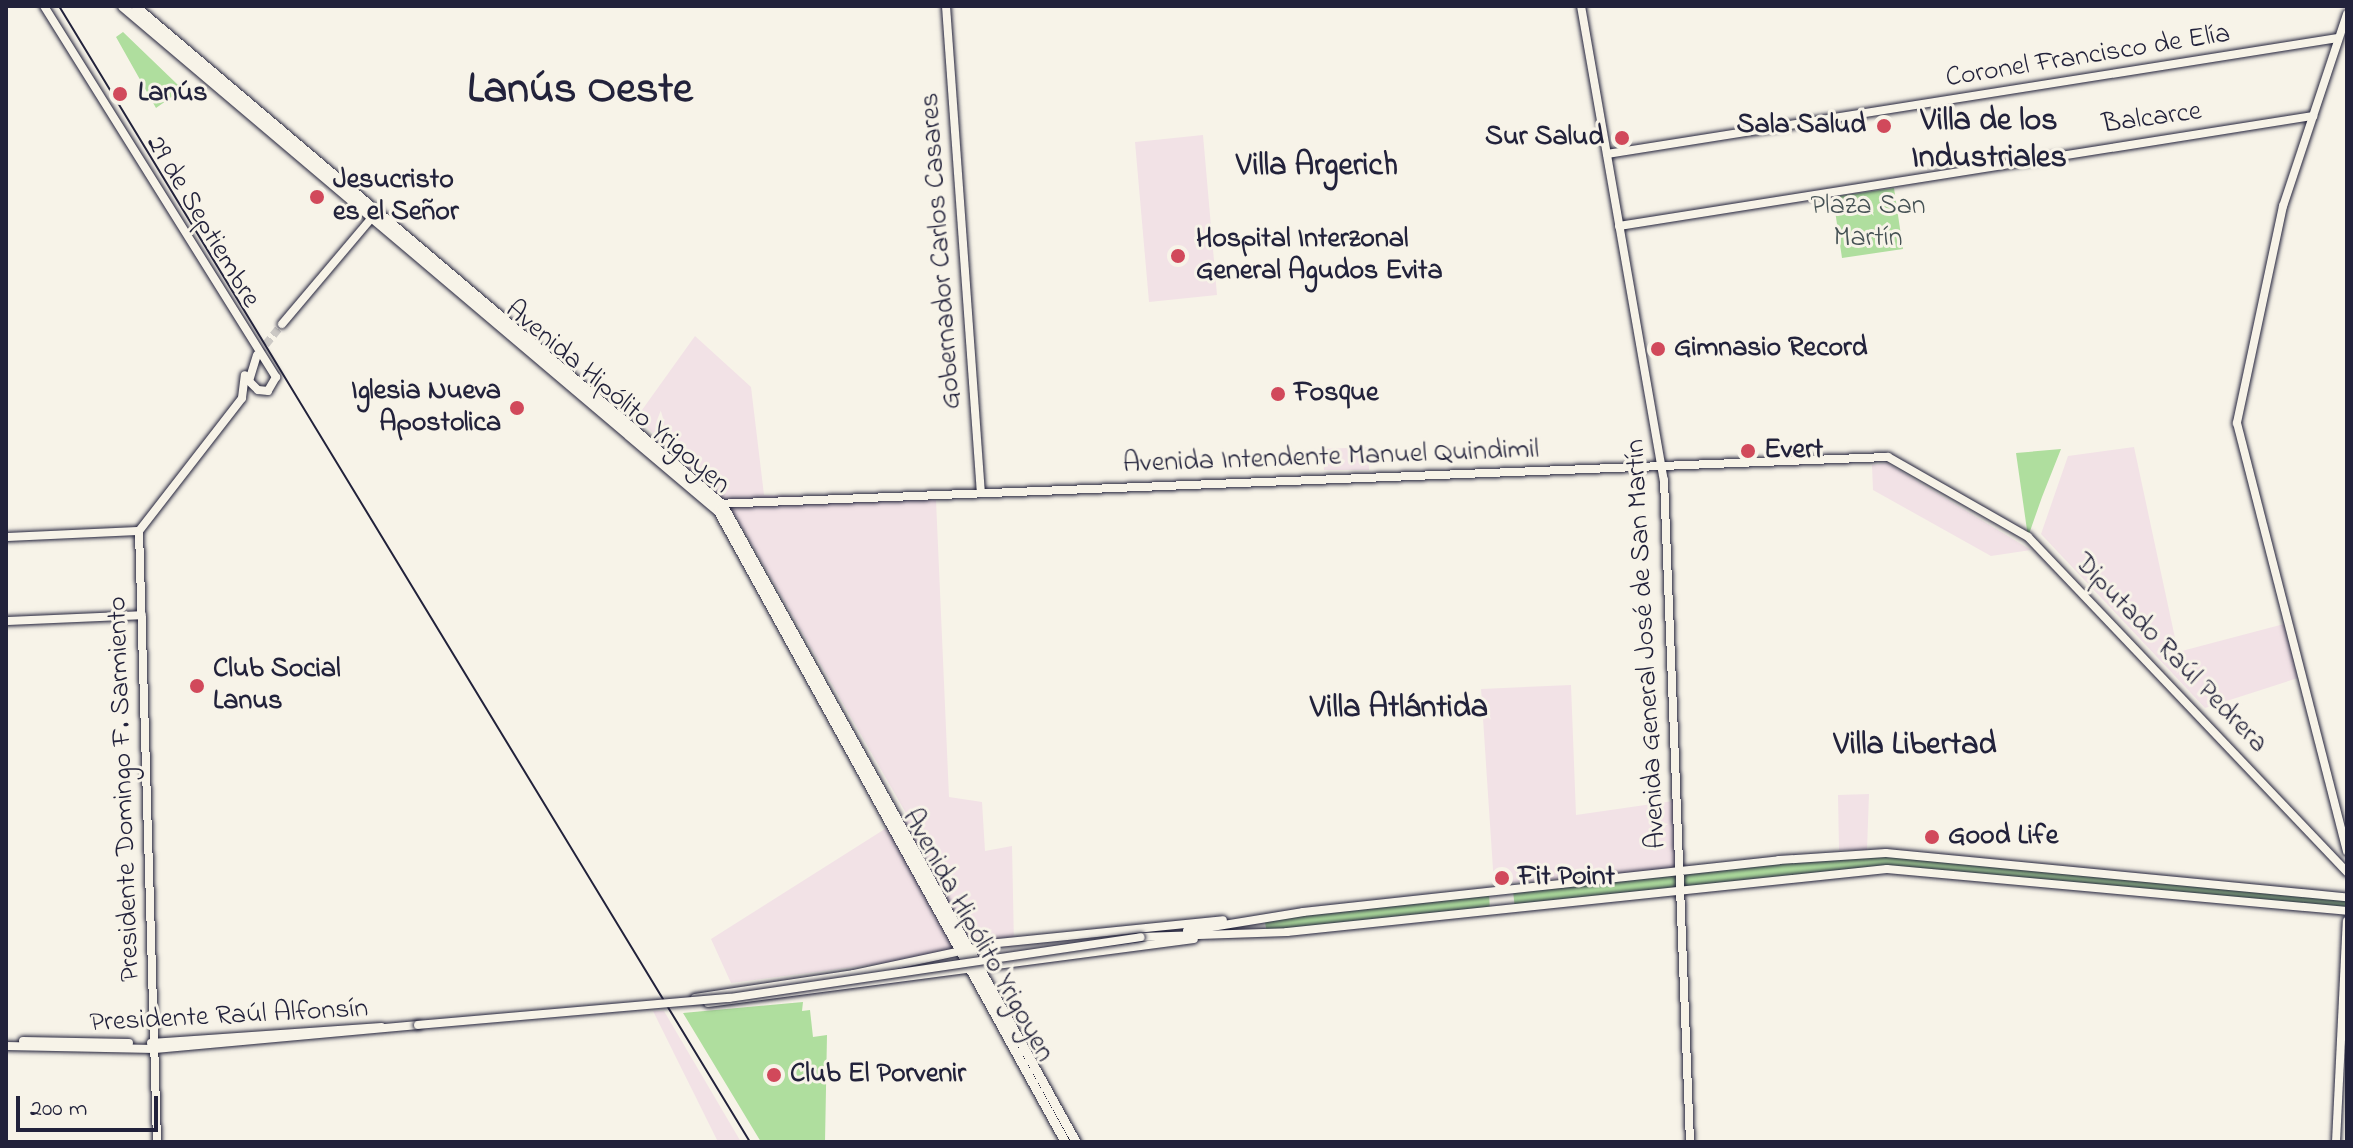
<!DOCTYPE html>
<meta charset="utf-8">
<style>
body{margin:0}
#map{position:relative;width:2353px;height:1148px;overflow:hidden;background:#f7f3e8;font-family:"Indie Flower",sans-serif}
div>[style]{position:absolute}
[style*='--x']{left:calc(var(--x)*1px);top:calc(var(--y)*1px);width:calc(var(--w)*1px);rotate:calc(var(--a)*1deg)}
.built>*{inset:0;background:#f2e2e6}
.green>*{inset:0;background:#afde9e}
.secondary-tunnel>*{height:8px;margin-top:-4px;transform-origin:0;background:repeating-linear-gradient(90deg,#ccc9c5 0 8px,transparent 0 12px)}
.roads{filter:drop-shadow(0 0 2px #22223b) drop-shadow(0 0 2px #22223b)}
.secondary>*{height:8px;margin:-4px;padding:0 4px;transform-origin:4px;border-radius:4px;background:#f7f3e8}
.primary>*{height:9px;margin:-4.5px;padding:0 4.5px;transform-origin:4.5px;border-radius:4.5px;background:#f7f3e8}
.rail>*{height:2px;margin:-1px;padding:0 1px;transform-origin:1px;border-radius:1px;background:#22223b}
.bridges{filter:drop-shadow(0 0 2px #22223b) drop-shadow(0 0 2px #22223b)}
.secondary-bridge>*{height:8px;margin:-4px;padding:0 4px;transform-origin:4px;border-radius:4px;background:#f7f3e8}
.dots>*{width:22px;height:22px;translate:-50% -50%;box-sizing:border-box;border:4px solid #f7f3e8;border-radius:50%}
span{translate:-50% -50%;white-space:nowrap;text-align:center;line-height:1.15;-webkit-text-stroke:6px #f7f3e8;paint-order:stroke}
.street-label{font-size:28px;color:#22223b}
.poi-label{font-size:28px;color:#22223b;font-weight:700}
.left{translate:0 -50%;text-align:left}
.right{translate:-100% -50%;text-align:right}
.park-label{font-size:28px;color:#455154}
.quarter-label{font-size:32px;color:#22223b;font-weight:700}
.town-label{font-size:44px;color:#22223b;font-weight:700}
.frame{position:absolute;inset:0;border:8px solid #22223b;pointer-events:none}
.scale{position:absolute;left:16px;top:1096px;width:142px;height:36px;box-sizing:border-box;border:4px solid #22223b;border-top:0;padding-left:10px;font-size:24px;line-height:28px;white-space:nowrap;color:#22223b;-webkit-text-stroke:6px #f7f3e8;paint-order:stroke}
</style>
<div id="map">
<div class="built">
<i style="clip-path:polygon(1203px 135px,1217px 295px,1149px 302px,1135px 142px)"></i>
<i style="clip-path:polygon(695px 336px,751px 387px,764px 495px,936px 500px,949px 797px,982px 802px,985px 851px,1012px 846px,1014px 946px,731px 983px,711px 939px,907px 815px,735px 515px,637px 417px)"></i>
<i style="clip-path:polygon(1368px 447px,1369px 470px,1324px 470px,1323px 449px)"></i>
<i style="clip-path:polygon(2134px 447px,2178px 652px,2284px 624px,2298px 678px,2205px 708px,2041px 534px,2068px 456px)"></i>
<i style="clip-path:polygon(1887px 463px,2031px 550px,1991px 556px,1873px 490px,1872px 465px)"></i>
<i style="clip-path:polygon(1571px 685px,1576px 815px,1673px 801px,1678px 870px,1494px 884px,1481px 689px)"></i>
<i style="clip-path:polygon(1869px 794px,1867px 850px,1839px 850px,1838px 795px)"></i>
<i style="clip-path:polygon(653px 1011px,664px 1011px,741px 1142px,718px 1142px)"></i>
</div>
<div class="green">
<i style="clip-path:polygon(123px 32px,177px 84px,183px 89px,156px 108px,116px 37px)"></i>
<i style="clip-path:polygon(1894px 188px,1903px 249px,1842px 258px,1833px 197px)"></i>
<i style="clip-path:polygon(2061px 449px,2042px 497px,2028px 537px,2016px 453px)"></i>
<i style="clip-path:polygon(1886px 853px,2347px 897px,2347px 911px,1887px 869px,1515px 909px,1513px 891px)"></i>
<i style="clip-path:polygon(1489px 893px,1490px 912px,1267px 933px,1264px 917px)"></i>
<i style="clip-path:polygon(803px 1002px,802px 1011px,810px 1010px,813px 1037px,827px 1035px,825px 1142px,761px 1142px,683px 1013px)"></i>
</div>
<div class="secondary-tunnel">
<i style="--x:258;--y:354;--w:38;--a:-51"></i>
</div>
<div class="roads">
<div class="secondary">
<i style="--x:44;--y:6;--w:438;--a:58"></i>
<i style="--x:276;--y:377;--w:16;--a:120"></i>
<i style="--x:268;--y:391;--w:10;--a:-174"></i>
<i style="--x:258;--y:390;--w:13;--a:-135"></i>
<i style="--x:249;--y:381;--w:27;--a:-73"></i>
<i style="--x:946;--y:6;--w:488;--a:85.9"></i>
<i style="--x:1581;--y:6;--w:481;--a:80.1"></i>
<i style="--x:1664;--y:480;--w:663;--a:87.75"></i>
<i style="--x:2347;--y:14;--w:202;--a:108.4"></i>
<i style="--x:2283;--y:206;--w:222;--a:102"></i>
<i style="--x:2237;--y:423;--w:442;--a:75.6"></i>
<i style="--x:1607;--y:154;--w:740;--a:-9.02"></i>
<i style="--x:1619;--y:226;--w:703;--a:-9.01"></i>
<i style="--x:282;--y:324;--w:143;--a:-49.8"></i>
<i style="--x:716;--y:504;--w:1173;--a:-2.3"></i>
<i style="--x:1888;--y:457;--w:161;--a:29.7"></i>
<i style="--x:2028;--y:537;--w:463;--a:46.4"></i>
<i style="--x:139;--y:531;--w:611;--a:88.31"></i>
<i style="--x:139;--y:531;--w:168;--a:-52.2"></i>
<i style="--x:242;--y:398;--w:23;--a:-83"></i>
<i style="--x:6;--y:537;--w:133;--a:-2.6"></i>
<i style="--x:6;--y:621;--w:136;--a:-2.5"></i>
<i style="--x:1187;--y:931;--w:118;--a:-9.3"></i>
<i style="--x:1303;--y:912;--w:479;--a:-6.2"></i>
<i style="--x:1779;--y:860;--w:107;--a:-3.7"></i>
<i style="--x:1886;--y:853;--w:463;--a:5.5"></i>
<i style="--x:1140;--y:937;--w:147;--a:-1.9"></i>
<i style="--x:1287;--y:932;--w:603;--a:-5.99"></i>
<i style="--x:1887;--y:869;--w:462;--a:5.2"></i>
<i style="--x:695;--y:998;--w:161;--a:-8.6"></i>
<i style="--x:854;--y:974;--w:147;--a:-12.1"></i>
<i style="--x:998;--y:943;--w:226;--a:-5.8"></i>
<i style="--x:708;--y:1003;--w:490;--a:-7.5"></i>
<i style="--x:23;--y:1041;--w:106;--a:1.1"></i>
<i style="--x:151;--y:1043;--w:231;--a:-4"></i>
<i style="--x:6;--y:1046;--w:149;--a:1.2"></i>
<i style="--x:155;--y:1049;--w:264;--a:-5.2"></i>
<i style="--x:2336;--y:1142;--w:221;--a:-87.2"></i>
</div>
<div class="primary">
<i style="--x:122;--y:6;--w:781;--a:40.28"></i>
<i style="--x:718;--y:511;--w:720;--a:61.19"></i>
<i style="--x:135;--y:6;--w:770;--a:40.31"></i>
<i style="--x:722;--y:504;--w:730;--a:60.98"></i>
</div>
</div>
<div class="rail">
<i style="--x:59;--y:6;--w:1330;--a:58.69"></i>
</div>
<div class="bridges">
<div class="secondary-bridge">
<i style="--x:418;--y:1025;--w:312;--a:-5"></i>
<i style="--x:729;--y:998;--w:416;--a:-8.4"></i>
</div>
</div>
<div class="dots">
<i style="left:120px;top:94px;background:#d1495b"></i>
<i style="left:1884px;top:126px;background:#d1495b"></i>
<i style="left:1622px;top:138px;background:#d1495b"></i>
<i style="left:317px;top:197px;background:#d1495b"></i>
<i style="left:1178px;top:256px;background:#d1495b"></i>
<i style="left:1658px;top:349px;background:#d1495b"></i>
<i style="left:1278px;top:394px;background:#d1495b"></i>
<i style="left:517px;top:408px;background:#d1495b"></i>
<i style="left:1748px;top:451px;background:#d1495b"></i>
<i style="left:197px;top:686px;background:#d1495b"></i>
<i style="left:1932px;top:837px;background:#d1495b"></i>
<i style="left:1502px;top:878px;background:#d1495b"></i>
<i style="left:774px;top:1075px;background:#d1495b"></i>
</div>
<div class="street-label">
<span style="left:2088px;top:57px;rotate:-9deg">Coronel Francisco de Elía</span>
<span style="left:2152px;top:119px;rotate:-8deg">Balcarce</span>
<span style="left:202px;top:222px;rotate:59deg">29 de Septiembre</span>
<span style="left:942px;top:251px;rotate:-94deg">Gobernador Carlos Casares</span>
<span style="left:617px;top:398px;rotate:40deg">Avenida Hipólito Yrigoyen</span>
<span style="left:1331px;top:458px;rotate:-2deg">Avenida Intendente Manuel Quindimil</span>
<span style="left:1647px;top:644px;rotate:-93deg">Avenida General José de San Martín</span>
<span style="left:2170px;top:654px;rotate:46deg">Diputado Raúl Pedrera</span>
<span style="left:125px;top:789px;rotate:-92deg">Presidente Domingo F. Sarmiento</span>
<span style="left:977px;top:936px;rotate:61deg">Avenida Hipólito Yrigoyen</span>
<span style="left:229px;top:1017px;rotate:-3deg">Presidente Raúl Alfonsín</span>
</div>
<div class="poi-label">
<span class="left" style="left:138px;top:94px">Lanús</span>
<span class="right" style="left:1866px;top:126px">Sala Salud</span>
<span class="right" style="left:1604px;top:138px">Sur Salud</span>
<span class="left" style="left:333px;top:197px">Jesucristo<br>es el Señor</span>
<span class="left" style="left:1196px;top:256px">Hospital Interzonal<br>General Agudos Evita</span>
<span class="left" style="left:1674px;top:349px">Gimnasio Record</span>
<span class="right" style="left:501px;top:408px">Iglesia Nueva<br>Apostolica</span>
<span class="left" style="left:1294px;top:394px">Fosque</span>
<span class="left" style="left:1764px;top:451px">Evert</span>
<span class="left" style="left:213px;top:686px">Club Social<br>Lanus</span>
<span class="left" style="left:1948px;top:837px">Good Life</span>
<span class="left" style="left:1518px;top:878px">Fit Point</span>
<span class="left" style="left:790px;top:1075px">Club El Porvenir</span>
</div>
<div class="park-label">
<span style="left:1868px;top:223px">Plaza San<br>Martín</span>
</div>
<div class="quarter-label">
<span style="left:1989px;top:141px">Villa de los<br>Industriales</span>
<span style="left:1317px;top:167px">Villa Argerich</span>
<span style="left:1399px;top:709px">Villa Atlántida</span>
<span style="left:1915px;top:746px">Villa Libertad</span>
</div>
<div class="town-label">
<span style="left:580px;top:90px">Lanús Oeste</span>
</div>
<div class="frame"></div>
<div class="scale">200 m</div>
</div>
